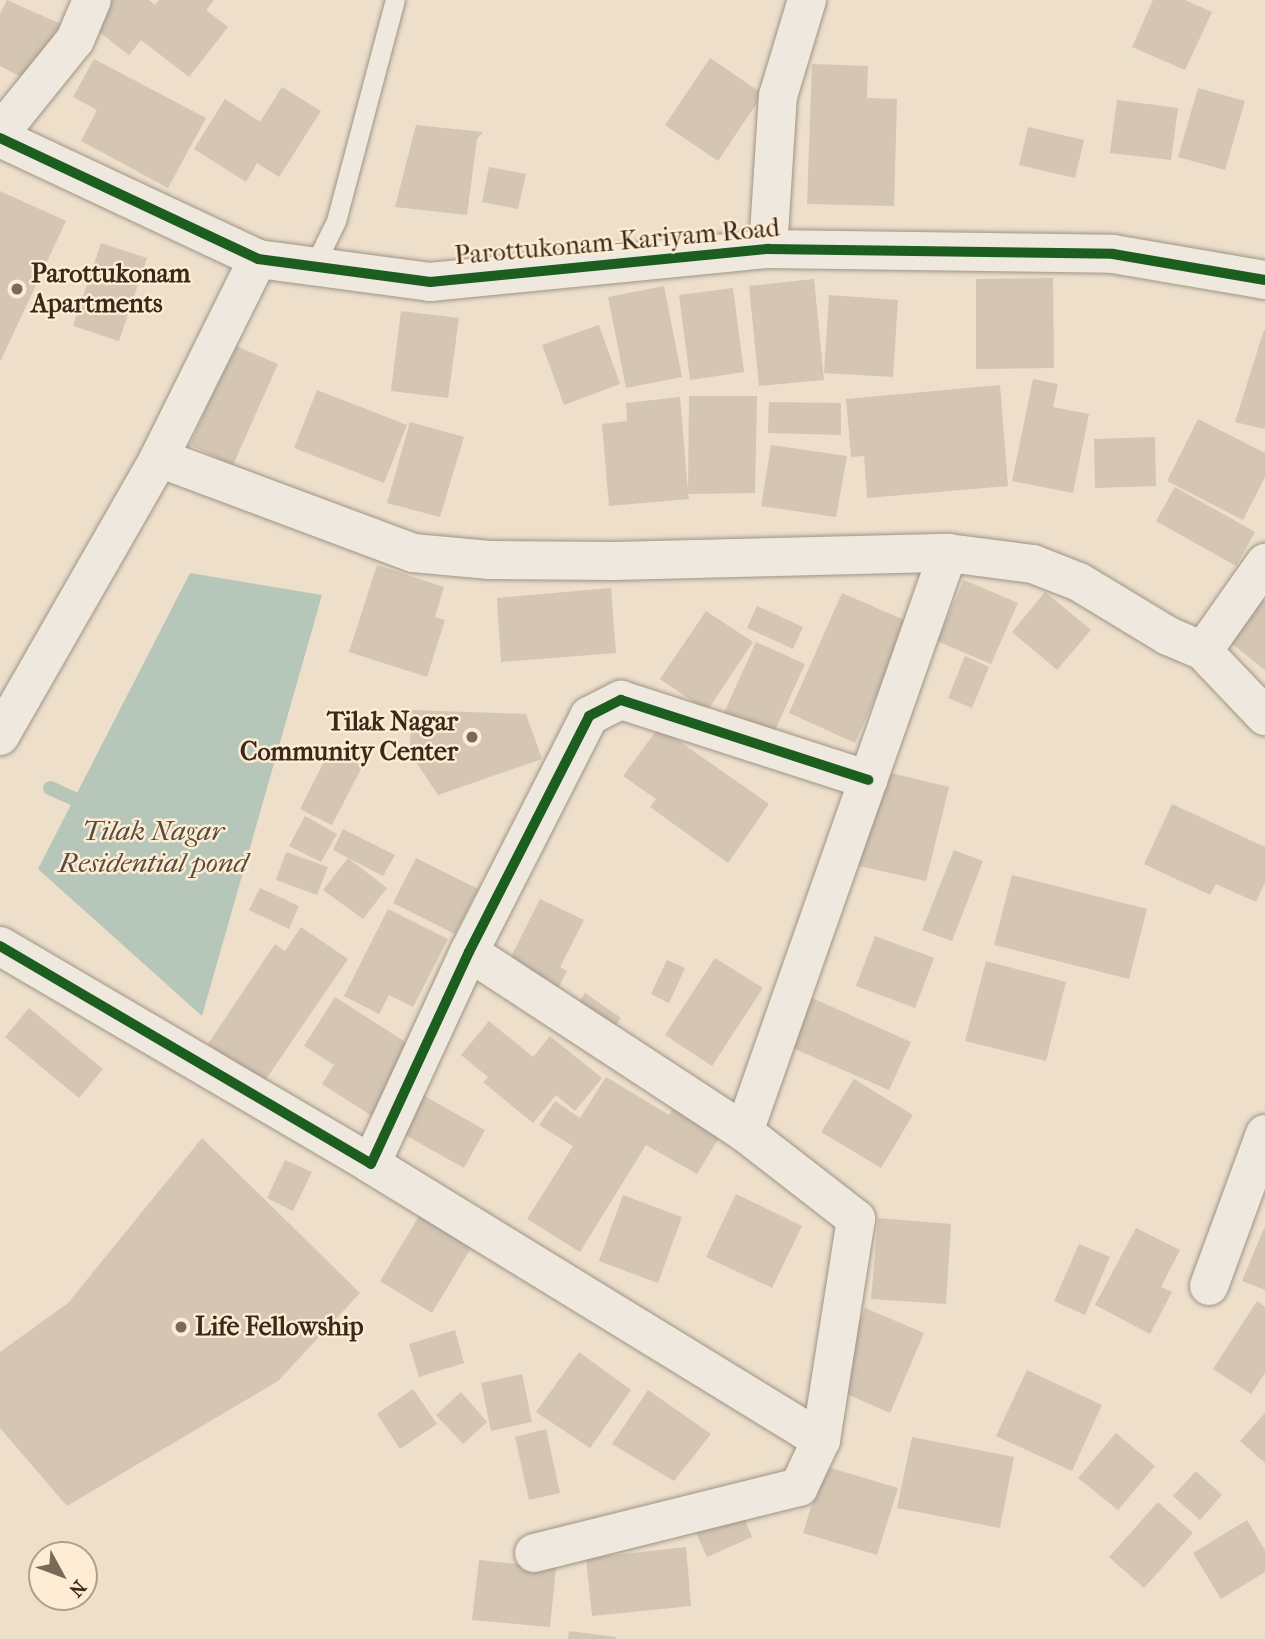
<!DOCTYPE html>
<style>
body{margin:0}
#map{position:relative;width:1265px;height:1639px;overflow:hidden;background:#eddfca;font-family:"IM FELL French Canon",serif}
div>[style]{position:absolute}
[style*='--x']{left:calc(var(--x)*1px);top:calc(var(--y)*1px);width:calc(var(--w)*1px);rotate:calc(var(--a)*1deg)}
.water>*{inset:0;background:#b6c7b9}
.stream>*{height:14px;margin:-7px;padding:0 7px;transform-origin:7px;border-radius:7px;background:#b6c7b9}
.building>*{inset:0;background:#d5c5b3}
.roads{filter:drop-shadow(0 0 2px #9e9487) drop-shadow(0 0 2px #9e9487)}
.service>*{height:19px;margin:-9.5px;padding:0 9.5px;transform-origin:9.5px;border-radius:9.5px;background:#efe8de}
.minor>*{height:38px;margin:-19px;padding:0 19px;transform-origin:19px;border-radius:19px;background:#efe8de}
.cycleway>*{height:10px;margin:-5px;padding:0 5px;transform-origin:5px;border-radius:5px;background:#1b5e20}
.dots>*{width:19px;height:19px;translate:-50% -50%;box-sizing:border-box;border:4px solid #fdecd3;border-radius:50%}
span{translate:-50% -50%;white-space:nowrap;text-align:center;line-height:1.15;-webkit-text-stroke:5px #fdecd3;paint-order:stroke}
.street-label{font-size:26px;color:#3c281a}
.poi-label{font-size:26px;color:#3c281a;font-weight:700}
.left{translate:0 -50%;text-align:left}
.right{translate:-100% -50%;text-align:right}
.water-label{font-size:28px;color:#554d40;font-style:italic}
.north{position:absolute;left:28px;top:1541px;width:70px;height:70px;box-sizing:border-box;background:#fdecd3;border:2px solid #b09e89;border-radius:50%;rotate:131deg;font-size:19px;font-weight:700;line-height:28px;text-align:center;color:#3c281a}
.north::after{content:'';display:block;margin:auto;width:24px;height:32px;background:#7a6858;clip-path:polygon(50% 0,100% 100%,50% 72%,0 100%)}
</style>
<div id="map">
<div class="water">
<i style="clip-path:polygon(190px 573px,322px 595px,202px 1016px,38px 869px)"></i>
</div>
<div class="stream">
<i style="--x:50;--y:788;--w:44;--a:24.2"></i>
</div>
<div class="building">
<i style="clip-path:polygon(7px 0,63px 25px,33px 83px,0 66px,0 14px)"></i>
<i style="clip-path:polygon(107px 0,149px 0,155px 5px,159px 0,214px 0,206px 10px,228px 27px,189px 77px,141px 40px,129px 55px,89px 24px)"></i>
<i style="clip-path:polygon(1153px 0,1185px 0,1212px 12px,1185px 70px,1132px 47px)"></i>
<i style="clip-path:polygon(710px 58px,763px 94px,718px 161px,665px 125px)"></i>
<i style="clip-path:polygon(94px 59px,206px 118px,168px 188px,81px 141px,97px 110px,73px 97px)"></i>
<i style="clip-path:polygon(812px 64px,868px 66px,867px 98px,897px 99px,894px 206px,807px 204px)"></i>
<i style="clip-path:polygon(282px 87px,321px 111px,279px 177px,257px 163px,246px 182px,194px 149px,225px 99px,260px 122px)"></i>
<i style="clip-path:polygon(1198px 88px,1245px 101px,1225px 170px,1178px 157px)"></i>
<i style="clip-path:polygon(1117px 100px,1178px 108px,1171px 160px,1110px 153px)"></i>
<i style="clip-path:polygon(416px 125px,483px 132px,477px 139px,467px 215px,395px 207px)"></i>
<i style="clip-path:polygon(1028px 127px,1084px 140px,1075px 178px,1019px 165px)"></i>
<i style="clip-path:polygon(489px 167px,526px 174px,518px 209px,482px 202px)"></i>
<i style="clip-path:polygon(0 191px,66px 221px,0 362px)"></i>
<i style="clip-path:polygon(101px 243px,147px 258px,119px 341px,73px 326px)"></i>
<i style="clip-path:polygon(1053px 278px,1054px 368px,976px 369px,976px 279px)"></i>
<i style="clip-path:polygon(814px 279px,824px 380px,759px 386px,749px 286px)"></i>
<i style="clip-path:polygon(664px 286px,682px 377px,626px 388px,608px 297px)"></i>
<i style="clip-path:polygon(733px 288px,744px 372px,690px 380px,679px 295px)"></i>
<i style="clip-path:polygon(829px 295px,898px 300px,893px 377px,824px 373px)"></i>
<i style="clip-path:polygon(401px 311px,459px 318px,448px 398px,391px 391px)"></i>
<i style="clip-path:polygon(599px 325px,620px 384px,564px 405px,542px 345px)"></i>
<i style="clip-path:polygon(1264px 330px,1265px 330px,1265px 429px,1235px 422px)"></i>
<i style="clip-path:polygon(234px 345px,278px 364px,233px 465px,190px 445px)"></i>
<i style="clip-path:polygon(1033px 379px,1058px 384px,1053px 407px,1089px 414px,1073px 493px,1012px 481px)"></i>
<i style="clip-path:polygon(1000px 385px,1008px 486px,867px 498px,864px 456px,851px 457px,846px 399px)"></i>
<i style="clip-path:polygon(317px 390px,407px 425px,384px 483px,294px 448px)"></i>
<i style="clip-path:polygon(689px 396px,757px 396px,755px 493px,688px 494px,689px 499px,609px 506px,602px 424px,627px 421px,626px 403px,680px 397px,688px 491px)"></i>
<i style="clip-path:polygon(769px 402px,841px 403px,841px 435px,768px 433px)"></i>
<i style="clip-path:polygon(1198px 419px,1265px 453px,1265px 477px,1243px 520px,1167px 481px)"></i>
<i style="clip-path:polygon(410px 422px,464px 437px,440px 517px,387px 503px)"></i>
<i style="clip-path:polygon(1155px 437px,1156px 486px,1095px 488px,1094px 439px)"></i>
<i style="clip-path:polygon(771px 445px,847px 456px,836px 517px,761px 506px)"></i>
<i style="clip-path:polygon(1175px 487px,1255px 532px,1236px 566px,1156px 521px)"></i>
<i style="clip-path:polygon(377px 565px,444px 587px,435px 617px,445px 620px,427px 677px,349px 652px)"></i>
<i style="clip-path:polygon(964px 580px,1018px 603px,991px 664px,937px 641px)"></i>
<i style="clip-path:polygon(611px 588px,616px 653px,501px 662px,497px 598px)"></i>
<i style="clip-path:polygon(1045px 592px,1091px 630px,1057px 670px,1012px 632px)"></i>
<i style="clip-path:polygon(842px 593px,909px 622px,855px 743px,789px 713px)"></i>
<i style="clip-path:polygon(1261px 598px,1265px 601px,1265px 670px,1227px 640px)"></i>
<i style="clip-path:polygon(757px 606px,803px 627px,793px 649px,747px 628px)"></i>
<i style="clip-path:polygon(706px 611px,753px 642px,707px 711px,660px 679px)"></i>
<i style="clip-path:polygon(756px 642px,805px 664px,771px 739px,722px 717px)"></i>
<i style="clip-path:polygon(965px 656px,989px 667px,972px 708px,948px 698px)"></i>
<i style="clip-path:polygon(411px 710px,526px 714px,542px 759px,438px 795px,410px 753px)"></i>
<i style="clip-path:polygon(659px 727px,769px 804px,728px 863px,650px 807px,656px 799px,623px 776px)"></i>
<i style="clip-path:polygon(331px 748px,363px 765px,332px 825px,300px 809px)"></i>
<i style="clip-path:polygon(879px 770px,949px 787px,926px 881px,855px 865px)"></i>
<i style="clip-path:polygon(1172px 804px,1265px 847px,1265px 882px,1256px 902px,1216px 884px,1210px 895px,1144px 864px)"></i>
<i style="clip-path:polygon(305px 816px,337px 834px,321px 862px,289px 846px)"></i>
<i style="clip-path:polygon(343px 829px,395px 855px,383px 876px,333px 850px)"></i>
<i style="clip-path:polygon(954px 850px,983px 861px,952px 941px,922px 930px)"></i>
<i style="clip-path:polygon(286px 852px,328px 867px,317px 895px,276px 880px)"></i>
<i style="clip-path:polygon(348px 858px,387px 888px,363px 919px,323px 890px)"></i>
<i style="clip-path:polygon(416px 858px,478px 889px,455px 934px,393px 903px)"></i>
<i style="clip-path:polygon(1012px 875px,1147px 909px,1129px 979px,994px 945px)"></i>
<i style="clip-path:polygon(260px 888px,299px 906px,289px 929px,249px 910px)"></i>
<i style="clip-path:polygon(540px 899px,584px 920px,560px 967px,567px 971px,550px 1004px,500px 979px)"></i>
<i style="clip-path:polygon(388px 909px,448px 939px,413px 1007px,389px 995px,379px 1014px,344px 996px)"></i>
<i style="clip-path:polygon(301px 927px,348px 959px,264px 1082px,208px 1044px,275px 944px,285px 951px)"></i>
<i style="clip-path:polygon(875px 936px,934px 958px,915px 1008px,856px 986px)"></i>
<i style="clip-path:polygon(715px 958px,763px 988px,712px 1066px,665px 1035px)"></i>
<i style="clip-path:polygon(667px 960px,685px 968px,669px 1003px,651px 994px)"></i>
<i style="clip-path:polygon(986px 961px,1066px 982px,1046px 1061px,965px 1041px)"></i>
<i style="clip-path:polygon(585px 993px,621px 1018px,606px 1039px,570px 1014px)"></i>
<i style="clip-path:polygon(335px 997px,415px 1048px,372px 1116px,322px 1084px,334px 1065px,304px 1046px)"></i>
<i style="clip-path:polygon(810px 997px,911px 1042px,889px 1090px,788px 1046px)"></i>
<i style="clip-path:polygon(29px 1008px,103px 1069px,79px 1098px,5px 1037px)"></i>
<i style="clip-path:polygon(489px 1021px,533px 1057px,550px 1036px,602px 1078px,575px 1111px,556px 1095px,533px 1123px,483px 1082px,488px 1077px,461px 1055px)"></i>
<i style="clip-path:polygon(606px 1077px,669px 1115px,674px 1107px,720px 1136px,697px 1174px,646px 1145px,580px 1252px,527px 1219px,573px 1146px,539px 1125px,555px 1101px,580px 1118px)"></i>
<i style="clip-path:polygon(854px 1079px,913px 1115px,881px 1168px,821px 1132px)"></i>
<i style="clip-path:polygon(421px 1094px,485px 1130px,464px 1168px,400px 1132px)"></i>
<i style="clip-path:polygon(202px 1138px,360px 1293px,278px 1381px,67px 1506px,0 1428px,0 1352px,68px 1303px)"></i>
<i style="clip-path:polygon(285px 1160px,312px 1172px,293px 1211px,267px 1198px)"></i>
<i style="clip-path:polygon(736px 1194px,802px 1226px,772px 1288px,706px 1257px)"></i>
<i style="clip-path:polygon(623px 1195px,682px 1217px,658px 1283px,599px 1261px)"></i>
<i style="clip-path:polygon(419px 1216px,471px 1248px,432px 1313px,380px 1281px)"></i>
<i style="clip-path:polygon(878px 1218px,951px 1224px,946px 1304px,871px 1299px)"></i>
<i style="clip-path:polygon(1265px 1226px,1265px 1290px,1242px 1281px)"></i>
<i style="clip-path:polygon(1136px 1228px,1180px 1250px,1161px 1287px,1172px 1292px,1150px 1334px,1095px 1305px)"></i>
<i style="clip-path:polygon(1079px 1244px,1110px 1257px,1085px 1315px,1054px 1301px)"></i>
<i style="clip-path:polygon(1257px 1301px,1265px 1307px,1265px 1373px,1251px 1394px,1213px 1369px)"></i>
<i style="clip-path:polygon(865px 1308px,924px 1333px,890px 1413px,831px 1387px)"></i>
<i style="clip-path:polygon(455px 1330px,464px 1363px,419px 1377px,409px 1344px)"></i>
<i style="clip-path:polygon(579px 1352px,631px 1390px,590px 1448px,536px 1412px)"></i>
<i style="clip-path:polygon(1027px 1370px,1102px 1405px,1072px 1471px,996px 1436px)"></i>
<i style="clip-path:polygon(522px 1374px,532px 1422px,491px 1431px,481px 1383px)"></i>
<i style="clip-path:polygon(413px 1389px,437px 1424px,400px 1449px,377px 1414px)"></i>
<i style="clip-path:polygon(648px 1390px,711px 1434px,674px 1481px,612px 1444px)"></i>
<i style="clip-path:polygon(461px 1392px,487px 1422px,463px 1444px,436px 1415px)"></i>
<i style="clip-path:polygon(1265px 1413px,1265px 1463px,1240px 1441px)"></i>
<i style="clip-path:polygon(546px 1429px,560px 1493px,529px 1500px,515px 1437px)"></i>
<i style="clip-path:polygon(1116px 1433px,1155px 1466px,1118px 1510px,1078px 1478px)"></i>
<i style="clip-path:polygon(912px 1437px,1014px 1457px,1000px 1528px,897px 1508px)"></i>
<i style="clip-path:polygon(824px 1466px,898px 1488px,877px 1555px,803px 1533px)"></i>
<i style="clip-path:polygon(1196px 1471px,1222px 1495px,1200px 1520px,1173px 1496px)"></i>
<i style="clip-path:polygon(1158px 1502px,1193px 1533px,1144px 1588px,1109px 1557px)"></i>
<i style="clip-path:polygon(739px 1504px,752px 1537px,707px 1557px,692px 1524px)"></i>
<i style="clip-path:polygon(1247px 1520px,1265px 1550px,1265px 1572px,1221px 1599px,1193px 1553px)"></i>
<i style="clip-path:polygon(686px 1547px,691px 1606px,592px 1616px,586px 1558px)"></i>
<i style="clip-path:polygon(479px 1560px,556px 1568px,550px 1627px,472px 1620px)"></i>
<i style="clip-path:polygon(569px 1631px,616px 1637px,616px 1639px,568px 1639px)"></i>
</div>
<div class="roads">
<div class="service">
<i style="--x:313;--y:268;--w:52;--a:-63.9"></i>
<i style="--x:336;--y:221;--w:229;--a:-75.1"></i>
</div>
<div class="minor">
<i style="--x:0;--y:133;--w:119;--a:-51.1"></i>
<i style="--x:75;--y:40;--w:43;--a:-67"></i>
<i style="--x:0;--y:138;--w:285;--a:25.1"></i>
<i style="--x:258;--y:259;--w:174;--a:7.6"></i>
<i style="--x:430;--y:282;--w:340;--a:-5.6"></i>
<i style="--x:768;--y:249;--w:345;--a:0.8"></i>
<i style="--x:1113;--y:254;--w:154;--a:9.7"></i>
<i style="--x:768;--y:249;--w:153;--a:-86.3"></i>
<i style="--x:778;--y:96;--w:100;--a:-73.2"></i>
<i style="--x:159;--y:458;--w:271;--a:20.5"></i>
<i style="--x:413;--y:553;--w:77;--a:5.2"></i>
<i style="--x:490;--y:560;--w:124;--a:0.5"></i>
<i style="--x:614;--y:561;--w:334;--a:-1.4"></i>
<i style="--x:948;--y:553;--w:86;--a:7.4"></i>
<i style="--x:1033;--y:564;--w:49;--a:21.4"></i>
<i style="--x:1079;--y:582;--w:104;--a:31.2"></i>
<i style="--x:1168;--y:636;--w:38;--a:23"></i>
<i style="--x:1203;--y:651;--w:90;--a:46.4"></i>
<i style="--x:1203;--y:651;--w:108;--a:-54.8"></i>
<i style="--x:0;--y:736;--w:320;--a:-60.2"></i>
<i style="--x:159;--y:458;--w:222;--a:-63.6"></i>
<i style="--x:0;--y:946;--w:430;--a:30.4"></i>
<i style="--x:371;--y:1164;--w:234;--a:-65.2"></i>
<i style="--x:469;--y:952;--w:265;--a:-63"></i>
<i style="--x:589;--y:716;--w:36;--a:-27"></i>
<i style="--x:621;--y:700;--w:260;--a:17.9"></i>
<i style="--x:469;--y:952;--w:329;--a:33.2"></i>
<i style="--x:744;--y:1132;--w:614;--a:-70.59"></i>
<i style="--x:744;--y:1132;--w:142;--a:37.8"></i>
<i style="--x:856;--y:1219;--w:224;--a:99"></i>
<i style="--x:371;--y:1164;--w:528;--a:31.52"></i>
<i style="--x:821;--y:1440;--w:52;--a:115.1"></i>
<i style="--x:799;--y:1487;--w:273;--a:166"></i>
<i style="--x:1209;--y:1286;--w:162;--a:-69.8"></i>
</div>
</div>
<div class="cycleway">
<i style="--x:0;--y:138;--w:285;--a:25.1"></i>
<i style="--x:258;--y:259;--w:174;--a:7.6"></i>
<i style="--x:430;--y:282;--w:340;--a:-5.6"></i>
<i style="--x:768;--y:249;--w:345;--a:0.8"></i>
<i style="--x:1113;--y:254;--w:154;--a:9.7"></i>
<i style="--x:0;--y:946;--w:430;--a:30.4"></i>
<i style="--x:371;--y:1164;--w:234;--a:-65.2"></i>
<i style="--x:469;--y:952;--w:265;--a:-63"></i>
<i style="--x:589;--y:716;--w:36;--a:-27"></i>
<i style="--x:621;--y:700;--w:260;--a:17.9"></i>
</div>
<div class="dots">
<i style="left:17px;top:289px;background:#7a6858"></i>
<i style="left:472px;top:737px;background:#7a6858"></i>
<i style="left:181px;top:1327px;background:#7a6858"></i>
</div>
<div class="street-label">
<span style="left:617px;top:242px;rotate:-5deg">Parottukonam-Kariyam Road</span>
</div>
<div class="poi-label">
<span class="left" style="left:31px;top:289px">Parottukonam<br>Apartments</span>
<span class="right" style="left:458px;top:737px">Tilak Nagar<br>Community Center</span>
<span class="left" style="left:195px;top:1327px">Life Fellowship</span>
</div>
<div class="water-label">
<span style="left:153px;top:847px">Tilak Nagar<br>Residential pond</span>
</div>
<div class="north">N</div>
</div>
